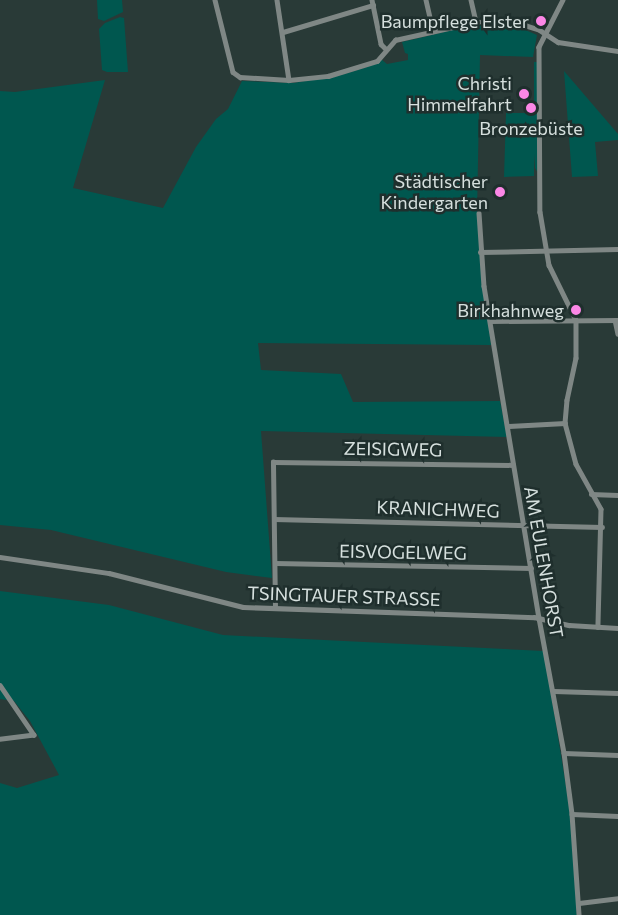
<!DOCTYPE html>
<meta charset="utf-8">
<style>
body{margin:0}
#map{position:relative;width:618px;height:915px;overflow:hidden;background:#293a37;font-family:Commissioner,sans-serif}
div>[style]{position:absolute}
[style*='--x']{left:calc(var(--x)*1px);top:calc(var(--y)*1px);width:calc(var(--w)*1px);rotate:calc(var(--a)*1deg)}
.green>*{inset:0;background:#00574f}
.minor>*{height:4.5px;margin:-2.25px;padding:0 2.25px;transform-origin:2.25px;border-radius:2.25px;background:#7f8785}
.dots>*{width:16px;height:16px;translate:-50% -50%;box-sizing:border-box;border:3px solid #1f2f2d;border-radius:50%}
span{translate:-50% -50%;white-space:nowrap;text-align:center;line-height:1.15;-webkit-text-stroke:5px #1f2f2d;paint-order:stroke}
.poi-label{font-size:18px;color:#d6e0de}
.right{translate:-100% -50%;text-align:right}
.street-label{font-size:18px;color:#d6e0de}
</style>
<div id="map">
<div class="green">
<i style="clip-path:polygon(97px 0,122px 0,123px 12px,104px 21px,98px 19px)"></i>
<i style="clip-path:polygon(120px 17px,124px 18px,128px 72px,107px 72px,102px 70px,99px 29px,105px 23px)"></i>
<i style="clip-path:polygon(485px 24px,514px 25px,537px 35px,533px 57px,480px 55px,477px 214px,491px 345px,258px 343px,261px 370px,341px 374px,353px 402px,500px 401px,507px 437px,261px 431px,272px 578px,226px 572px,51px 530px,0 525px,0 91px,15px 92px,105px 80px,73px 188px,163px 208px,196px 147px,216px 119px,228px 109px,242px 81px,293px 83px,341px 75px,367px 67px,381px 59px,387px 64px,408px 60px,408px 54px,405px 53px,402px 42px,466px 27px,481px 25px,485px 27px)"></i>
<i style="clip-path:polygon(534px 62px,539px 62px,540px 176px,535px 168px,534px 154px,534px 176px,504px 177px,506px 113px,534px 113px)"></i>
<i style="clip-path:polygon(564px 71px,618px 134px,618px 140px,595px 142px,598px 176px,572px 177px)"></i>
<i style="clip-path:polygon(0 591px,109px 605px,223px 635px,544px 651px,571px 817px,577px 915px,0 915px,0 783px,17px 788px,59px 775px,30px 721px,14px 701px,0 699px)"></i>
</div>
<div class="minor">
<i style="--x:215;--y:0;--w:74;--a:76"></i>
<i style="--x:233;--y:72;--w:9;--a:36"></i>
<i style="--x:240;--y:77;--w:49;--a:3.5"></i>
<i style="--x:289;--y:80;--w:39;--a:-6"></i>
<i style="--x:328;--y:76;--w:51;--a:-17"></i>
<i style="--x:377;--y:61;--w:28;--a:-49"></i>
<i style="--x:395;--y:40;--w:83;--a:-12.5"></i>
<i style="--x:476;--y:22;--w:42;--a:1.4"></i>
<i style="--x:518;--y:23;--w:21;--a:17"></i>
<i style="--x:538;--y:29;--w:24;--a:33"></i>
<i style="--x:558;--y:42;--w:61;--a:8.5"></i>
<i style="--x:277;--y:0;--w:81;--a:81.5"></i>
<i style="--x:372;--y:0;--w:45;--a:78.4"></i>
<i style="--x:381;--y:44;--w:7;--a:45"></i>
<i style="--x:426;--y:0;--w:32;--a:77"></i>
<i style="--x:471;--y:0;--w:23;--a:77"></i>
<i style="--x:563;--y:0;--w:53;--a:117.1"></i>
<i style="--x:539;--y:47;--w:165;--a:89.7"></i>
<i style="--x:540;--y:212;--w:54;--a:80.4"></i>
<i style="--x:549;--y:265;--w:61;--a:63.9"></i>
<i style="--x:576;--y:320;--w:38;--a:90"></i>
<i style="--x:576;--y:358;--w:43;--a:102.1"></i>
<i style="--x:567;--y:400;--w:23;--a:95"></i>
<i style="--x:565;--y:423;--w:42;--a:75"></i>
<i style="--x:576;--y:464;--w:51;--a:60.9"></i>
<i style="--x:601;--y:509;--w:118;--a:91.5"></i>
<i style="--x:283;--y:32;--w:94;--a:-16.7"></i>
<i style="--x:479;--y:213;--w:73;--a:86.1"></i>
<i style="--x:484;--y:286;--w:337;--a:80.6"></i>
<i style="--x:539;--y:618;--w:137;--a:79.5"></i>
<i style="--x:564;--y:753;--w:62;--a:82.5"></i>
<i style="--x:572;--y:814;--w:101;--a:86"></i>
<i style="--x:480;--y:252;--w:138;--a:-1.2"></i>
<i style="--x:615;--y:320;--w:14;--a:78"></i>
<i style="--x:490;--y:321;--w:128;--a:-0.4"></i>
<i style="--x:509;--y:426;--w:56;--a:-3.1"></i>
<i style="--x:591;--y:494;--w:27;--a:2"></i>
<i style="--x:274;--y:519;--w:328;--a:1.4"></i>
<i style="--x:0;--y:557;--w:110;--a:8.4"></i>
<i style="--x:109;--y:573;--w:138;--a:14.2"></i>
<i style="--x:243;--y:607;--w:291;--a:2"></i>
<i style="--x:534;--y:617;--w:36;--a:13"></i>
<i style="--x:569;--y:625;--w:49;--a:3.5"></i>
<i style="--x:275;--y:563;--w:256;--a:1.1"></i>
<i style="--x:275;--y:608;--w:146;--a:-90.8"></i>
<i style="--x:273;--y:462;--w:240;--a:0.7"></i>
<i style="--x:0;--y:685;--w:60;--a:55.8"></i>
<i style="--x:34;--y:735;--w:34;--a:173"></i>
<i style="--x:554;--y:691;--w:64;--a:1.8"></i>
<i style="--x:564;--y:753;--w:54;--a:2.1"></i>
<i style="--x:572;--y:814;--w:46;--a:2.5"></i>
<i style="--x:579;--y:903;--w:39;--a:-7"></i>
</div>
<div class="dots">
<i style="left:541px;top:21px;background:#fb87e6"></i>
<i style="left:524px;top:94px;background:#fb87e6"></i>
<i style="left:531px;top:108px;background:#fb87e6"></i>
<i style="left:500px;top:192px;background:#fb87e6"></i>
<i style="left:576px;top:310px;background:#fb87e6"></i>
</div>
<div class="poi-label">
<span class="right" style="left:529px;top:21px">Baumpflege Elster</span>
<span class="right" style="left:512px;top:94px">Christi<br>Himmelfahrt</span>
<span style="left:531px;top:128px">Bronzebüste</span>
<span class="right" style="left:488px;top:192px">Städtischer<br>Kindergarten</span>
<span class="right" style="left:564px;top:310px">Birkhahnweg</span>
</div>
<div class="street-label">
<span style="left:393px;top:449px;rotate:1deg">ZEISIGWEG</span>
<span style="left:438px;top:509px;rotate:2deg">KRANICHWEG</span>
<span style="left:403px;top:552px;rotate:1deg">EISVOGELWEG</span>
<span style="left:544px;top:562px;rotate:80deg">AM EULENHORST</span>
<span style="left:344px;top:596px;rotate:2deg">TSINGTAUER STRASSE</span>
</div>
</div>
